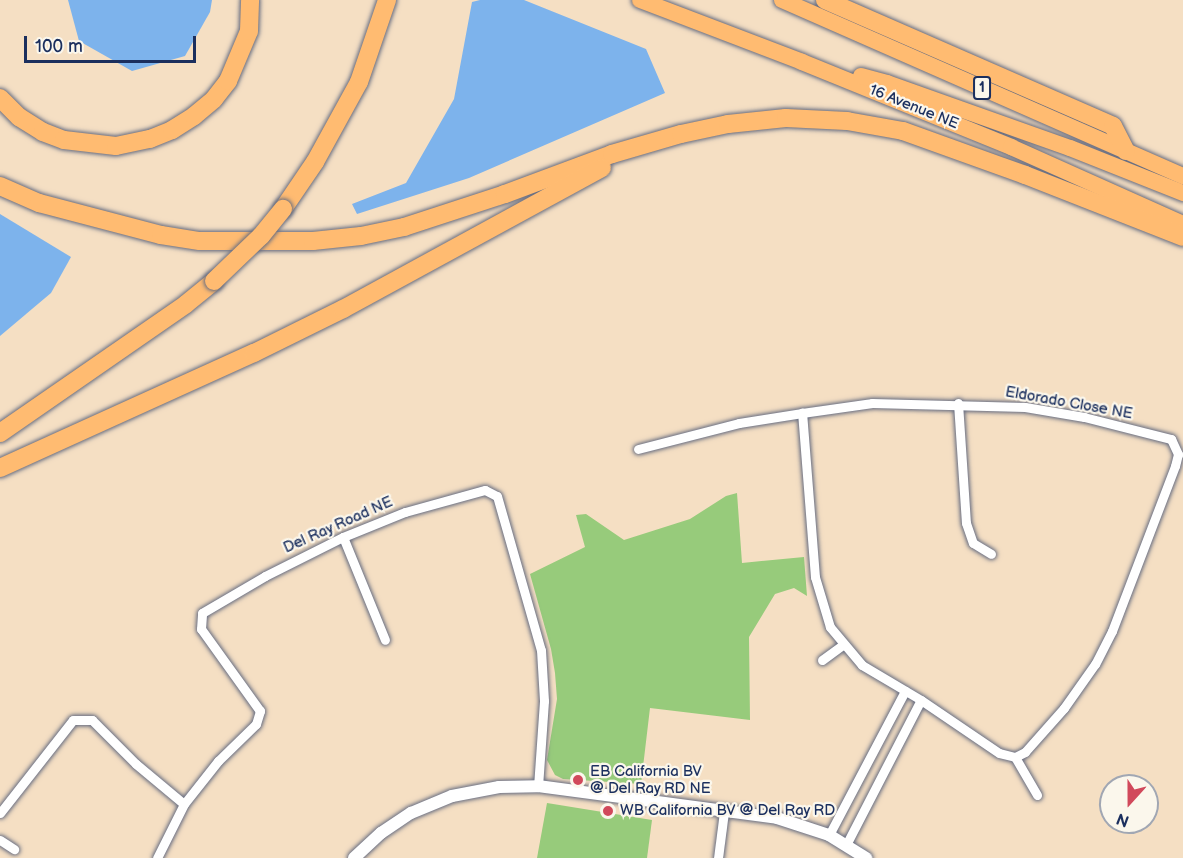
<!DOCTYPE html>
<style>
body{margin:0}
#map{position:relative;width:1183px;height:858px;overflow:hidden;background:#f5dfc3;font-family:"Balsamiq Sans",sans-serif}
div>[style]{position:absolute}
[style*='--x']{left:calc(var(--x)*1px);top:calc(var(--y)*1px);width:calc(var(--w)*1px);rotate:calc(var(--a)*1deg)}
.green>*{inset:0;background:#97cb7b}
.water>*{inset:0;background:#7db3ec}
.roads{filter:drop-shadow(0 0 2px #676d81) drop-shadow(0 0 2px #676d81)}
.minor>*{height:9px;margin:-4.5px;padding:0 4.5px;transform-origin:4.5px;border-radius:4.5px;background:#fff}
.tertiary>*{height:12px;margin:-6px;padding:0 6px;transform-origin:6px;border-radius:6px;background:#fff}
.trunk>*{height:16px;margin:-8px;padding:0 8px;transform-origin:8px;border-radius:8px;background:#ffbb71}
.motorway>*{height:18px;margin:-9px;padding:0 9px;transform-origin:9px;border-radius:9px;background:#ffbb71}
.bridges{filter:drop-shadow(0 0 2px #676d81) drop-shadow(0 0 2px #676d81)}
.motorway-bridge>*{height:18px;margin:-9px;padding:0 9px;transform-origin:9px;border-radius:9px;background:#ffbb71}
.dots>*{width:16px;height:16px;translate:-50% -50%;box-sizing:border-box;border:3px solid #fbf7ec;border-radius:50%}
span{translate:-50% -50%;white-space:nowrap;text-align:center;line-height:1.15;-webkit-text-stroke:4.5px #fbf7ec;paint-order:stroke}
.shield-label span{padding:2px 4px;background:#fbf7ec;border:2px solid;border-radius:4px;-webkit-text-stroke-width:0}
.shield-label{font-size:14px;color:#1b2f5e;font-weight:700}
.street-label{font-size:15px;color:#1b2f5e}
.poi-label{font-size:15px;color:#1b2f5e}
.left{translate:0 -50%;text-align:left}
.north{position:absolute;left:1099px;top:774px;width:60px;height:60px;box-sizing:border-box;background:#fbf7ec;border:2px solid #a1a7b3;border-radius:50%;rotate:201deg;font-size:16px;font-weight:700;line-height:24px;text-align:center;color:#1b2f5e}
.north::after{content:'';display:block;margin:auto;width:21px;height:27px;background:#d1495b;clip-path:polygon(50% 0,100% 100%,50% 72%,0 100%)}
.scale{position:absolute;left:24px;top:36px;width:172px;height:27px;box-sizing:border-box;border:3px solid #1b2f5e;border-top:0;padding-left:8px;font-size:18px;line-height:21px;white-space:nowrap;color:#1b2f5e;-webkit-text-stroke:4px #fbf7ec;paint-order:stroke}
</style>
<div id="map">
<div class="green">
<i style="clip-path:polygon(737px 493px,742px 563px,804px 557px,807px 596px,794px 588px,775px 594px,749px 637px,750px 720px,650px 708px,641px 784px,563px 779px,555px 775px,547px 760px,557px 699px,555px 673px,551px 649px,530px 574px,585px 547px,576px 515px,586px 514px,624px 540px,690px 519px,726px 496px)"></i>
<i style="clip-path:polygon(547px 803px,652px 820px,647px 858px,537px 858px)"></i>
</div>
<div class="water">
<i style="clip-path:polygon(68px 0,212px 0,210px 12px,185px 56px,132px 71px,79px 41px)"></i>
<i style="clip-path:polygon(480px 0,524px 0,646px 49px,665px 93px,469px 178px,357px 214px,352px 204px,406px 183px,454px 99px,472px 2px)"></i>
<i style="clip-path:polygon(0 214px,71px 257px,51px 293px,0 336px)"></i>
</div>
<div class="roads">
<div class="minor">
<i style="--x:958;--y:403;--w:120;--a:86.2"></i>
<i style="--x:966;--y:523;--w:21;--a:71"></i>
<i style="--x:973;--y:543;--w:21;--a:31"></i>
<i style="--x:638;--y:449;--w:104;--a:-14.4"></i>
<i style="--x:739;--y:423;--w:64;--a:-9"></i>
<i style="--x:802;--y:413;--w:71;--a:-8.1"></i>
<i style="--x:872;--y:403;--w:153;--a:1.5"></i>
<i style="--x:1025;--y:407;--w:60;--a:9.6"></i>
<i style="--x:1084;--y:417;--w:90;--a:14.2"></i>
<i style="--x:1171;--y:439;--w:17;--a:65"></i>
<i style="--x:1178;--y:454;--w:12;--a:104"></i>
<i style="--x:1175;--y:466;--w:177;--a:110.9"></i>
<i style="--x:1112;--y:631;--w:37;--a:117"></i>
<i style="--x:1095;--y:664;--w:54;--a:125.2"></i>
<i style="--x:1064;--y:708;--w:59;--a:131.6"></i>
<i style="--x:1025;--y:752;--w:11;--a:153"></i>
<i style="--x:1015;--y:757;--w:16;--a:-166"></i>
<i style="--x:999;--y:753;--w:94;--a:-145.8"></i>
<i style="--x:921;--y:700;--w:69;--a:-149.3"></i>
<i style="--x:862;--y:665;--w:50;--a:-130.1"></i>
<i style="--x:830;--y:627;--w:52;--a:-106.7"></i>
<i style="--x:815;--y:577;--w:165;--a:-94.5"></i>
<i style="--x:343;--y:537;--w:111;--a:67.8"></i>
<i style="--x:822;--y:660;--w:26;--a:-36"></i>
<i style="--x:1015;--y:757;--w:44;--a:59.9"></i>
<i style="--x:0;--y:813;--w:118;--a:-51.9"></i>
<i style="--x:73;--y:720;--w:19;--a:0"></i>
<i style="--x:92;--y:720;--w:62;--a:45"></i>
<i style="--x:136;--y:764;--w:62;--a:39.8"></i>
<i style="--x:829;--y:835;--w:163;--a:-62.2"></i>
<i style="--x:0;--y:840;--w:17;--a:33"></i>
<i style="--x:846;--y:845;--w:163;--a:-62.7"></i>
<i style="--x:157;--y:858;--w:60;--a:-63.4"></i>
<i style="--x:184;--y:804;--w:55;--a:-51.7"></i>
<i style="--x:218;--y:761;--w:53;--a:-44.2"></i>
<i style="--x:256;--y:724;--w:14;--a:-73"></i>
<i style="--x:260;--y:711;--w:101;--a:-125.7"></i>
<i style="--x:201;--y:629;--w:16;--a:-86"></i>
<i style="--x:202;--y:613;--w:73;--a:-30.4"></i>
<i style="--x:265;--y:576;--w:87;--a:-26.6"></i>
<i style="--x:343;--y:537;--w:67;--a:-22"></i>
<i style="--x:405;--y:512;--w:83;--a:-15.4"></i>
<i style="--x:485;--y:490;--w:13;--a:27"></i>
<i style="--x:497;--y:496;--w:160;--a:74.1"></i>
<i style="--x:541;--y:650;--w:51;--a:86.6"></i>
<i style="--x:544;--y:701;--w:85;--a:94"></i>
<i style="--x:718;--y:858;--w:46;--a:-82.6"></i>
</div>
<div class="tertiary">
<i style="--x:354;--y:858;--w:37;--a:-43"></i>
<i style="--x:381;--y:833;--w:36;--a:-34"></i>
<i style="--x:411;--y:813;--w:44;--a:-22.5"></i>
<i style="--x:452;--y:796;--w:48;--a:-10.8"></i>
<i style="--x:499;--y:787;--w:39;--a:-1"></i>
<i style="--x:538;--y:786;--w:241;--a:7.6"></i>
<i style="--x:777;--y:818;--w:55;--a:18.1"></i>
<i style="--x:829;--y:835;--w:44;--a:31.9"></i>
</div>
<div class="trunk">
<i style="--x:640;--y:0;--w:173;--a:20.9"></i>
<i style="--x:802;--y:62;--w:226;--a:22.1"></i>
<i style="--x:1011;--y:147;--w:188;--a:24.1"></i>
<i style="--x:782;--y:0;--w:438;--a:23.7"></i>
<i style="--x:861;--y:76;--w:27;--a:15"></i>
<i style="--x:887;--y:83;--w:194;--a:19.6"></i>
<i style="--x:1070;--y:148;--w:122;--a:21.7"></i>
</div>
<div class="motorway">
<i style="--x:825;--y:0;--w:314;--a:23.6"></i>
<i style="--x:1113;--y:126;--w:28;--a:63"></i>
<i style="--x:0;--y:98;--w:27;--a:45"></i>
<i style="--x:19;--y:117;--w:28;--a:32"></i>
<i style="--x:43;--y:132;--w:22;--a:21"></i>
<i style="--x:64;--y:140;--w:52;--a:6.6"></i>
<i style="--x:116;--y:146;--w:35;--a:-12"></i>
<i style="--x:150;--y:139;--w:24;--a:-22"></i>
<i style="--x:172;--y:130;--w:26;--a:-32"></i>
<i style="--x:194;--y:116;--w:26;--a:-40"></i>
<i style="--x:214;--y:99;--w:23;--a:-52"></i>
<i style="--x:228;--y:81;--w:54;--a:-67.2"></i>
<i style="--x:249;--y:31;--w:31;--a:-88"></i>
<i style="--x:0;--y:186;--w:43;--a:23.6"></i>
<i style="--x:39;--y:203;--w:126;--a:14.7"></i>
<i style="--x:161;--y:235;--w:39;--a:9"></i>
<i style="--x:200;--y:241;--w:113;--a:0"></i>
<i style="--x:313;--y:241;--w:48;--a:-5.9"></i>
<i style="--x:361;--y:236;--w:44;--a:-11.8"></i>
<i style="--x:404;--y:227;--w:106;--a:-18.1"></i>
<i style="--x:505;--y:194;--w:114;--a:-20.5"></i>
<i style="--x:612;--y:154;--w:72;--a:-16.2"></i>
<i style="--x:681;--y:134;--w:48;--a:-12"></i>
<i style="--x:728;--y:124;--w:58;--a:-5.9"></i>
<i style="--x:786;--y:118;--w:61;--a:2.8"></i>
<i style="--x:847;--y:121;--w:57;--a:10.1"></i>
<i style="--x:903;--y:131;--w:130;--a:19.8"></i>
<i style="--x:1025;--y:175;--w:170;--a:21.4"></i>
<i style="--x:283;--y:209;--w:57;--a:-55.8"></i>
<i style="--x:315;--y:162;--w:91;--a:-61.2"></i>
<i style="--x:359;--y:82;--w:87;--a:-71.1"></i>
<i style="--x:0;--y:433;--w:226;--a:-34.7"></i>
<i style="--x:186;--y:304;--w:36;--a:-39"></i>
<i style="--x:0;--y:468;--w:279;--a:-24.4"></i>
<i style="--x:254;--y:353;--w:99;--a:-26.3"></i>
<i style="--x:343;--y:309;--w:295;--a:-28.6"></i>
</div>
</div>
<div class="bridges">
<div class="motorway-bridge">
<i style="--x:214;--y:281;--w:65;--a:-43.8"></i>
<i style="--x:261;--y:236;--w:35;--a:-51"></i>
</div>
</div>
<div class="dots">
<i style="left:578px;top:780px;background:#d1495b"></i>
<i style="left:608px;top:811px;background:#d1495b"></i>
</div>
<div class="shield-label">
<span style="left:982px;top:88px">1</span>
</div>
<div class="street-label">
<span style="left:914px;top:107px;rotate:22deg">16 Avenue NE</span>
<span style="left:1069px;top:403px;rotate:10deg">Eldorado Close NE</span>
<span style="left:338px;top:525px;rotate:-24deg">Del Ray Road NE</span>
</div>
<div class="poi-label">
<span class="left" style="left:590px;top:780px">EB California BV<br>@ Del Ray RD NE</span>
<span class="left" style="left:620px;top:811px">WB California BV @ Del Ray RD</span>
</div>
<div class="north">N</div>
<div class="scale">100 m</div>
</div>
